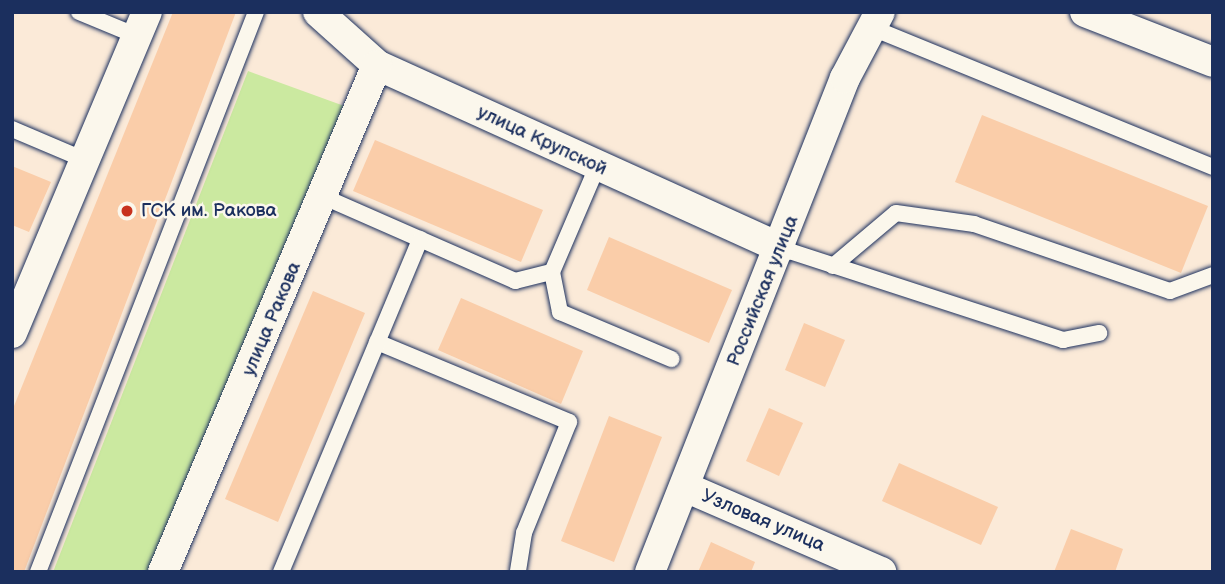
<!DOCTYPE html>
<meta charset="utf-8">
<style>
body{margin:0}
#map{position:relative;width:1225px;height:584px;overflow:hidden;background:#fbead8;font-family:"Balsamiq Sans",sans-serif}
div>[style]{position:absolute}
[style*='--x']{left:calc(var(--x)*1px);top:calc(var(--y)*1px);width:calc(var(--w)*1px);rotate:calc(var(--a)*1deg)}
.green>*{inset:0;background:#cbe9a0}
.building>*{inset:0;background:#facda9}
.roads{filter:drop-shadow(0 0 2px #1b2f5e) drop-shadow(0 0 2px #1b2f5e)}
.service>*{height:16px;margin:-8px;padding:0 8px;transform-origin:8px;border-radius:8px;background:#fbf7ec}
.minor>*{height:30px;margin:-15px;padding:0 15px;transform-origin:15px;border-radius:15px;background:#fbf7ec}
.dots>*{width:19px;height:19px;translate:-50% -50%;box-sizing:border-box;border:4px solid #fbf7ec;border-radius:50%}
span{translate:-50% -50%;white-space:nowrap;text-align:center;line-height:1.15;-webkit-text-stroke:5px #fbf7ec;paint-order:stroke}
.street-label{font-size:19px;color:#1b2f5e}
.poi-label{font-size:19px;color:#1b2f5e}
.left{translate:0 -50%;text-align:left}
.frame{position:absolute;inset:0;border:14px solid #1b2f5e;pointer-events:none}
</style>
<div id="map">
<div class="green">
<i style="clip-path:polygon(248px 71px,347px 107px,152px 572px,53px 572px)"></i>
</div>
<div class="building">
<i style="clip-path:polygon(173px 12px,236px 12px,24px 572px,12px 572px,12px 411px)"></i>
<i style="clip-path:polygon(982px 115px,1208px 206px,1181px 273px,955px 182px)"></i>
<i style="clip-path:polygon(375px 140px,543px 210px,521px 262px,353px 191px)"></i>
<i style="clip-path:polygon(12px 166px,51px 182px,29px 232px,12px 225px)"></i>
<i style="clip-path:polygon(609px 237px,732px 290px,709px 343px,587px 290px)"></i>
<i style="clip-path:polygon(313px 291px,365px 313px,278px 522px,225px 499px)"></i>
<i style="clip-path:polygon(461px 298px,583px 351px,561px 404px,438px 350px)"></i>
<i style="clip-path:polygon(804px 323px,845px 340px,825px 387px,785px 370px)"></i>
<i style="clip-path:polygon(769px 408px,803px 423px,779px 476px,746px 461px)"></i>
<i style="clip-path:polygon(609px 416px,662px 437px,614px 562px,561px 541px)"></i>
<i style="clip-path:polygon(899px 463px,998px 507px,981px 545px,882px 501px)"></i>
<i style="clip-path:polygon(1071px 529px,1123px 549px,1115px 572px,1054px 572px)"></i>
<i style="clip-path:polygon(711px 542px,755px 562px,751px 572px,698px 572px)"></i>
</div>
<div class="roads">
<div class="service">
<i style="--x:79;--y:12;--w:63;--a:22.5"></i>
<i style="--x:870;--y:27;--w:370;--a:22.2"></i>
<i style="--x:12;--y:129;--w:79;--a:23"></i>
<i style="--x:597;--y:167;--w:114;--a:113.2"></i>
<i style="--x:552;--y:272;--w:41;--a:78.7"></i>
<i style="--x:560;--y:312;--w:121;--a:22.9"></i>
<i style="--x:324;--y:197;--w:209;--a:23.7"></i>
<i style="--x:515;--y:281;--w:38;--a:-14"></i>
<i style="--x:780;--y:248;--w:298;--a:18"></i>
<i style="--x:1063;--y:340;--w:37;--a:-11"></i>
<i style="--x:833;--y:266;--w:82;--a:-40.1"></i>
<i style="--x:896;--y:213;--w:79;--a:8"></i>
<i style="--x:974;--y:224;--w:207;--a:18.9"></i>
<i style="--x:1170;--y:291;--w:46;--a:-20.4"></i>
<i style="--x:377;--y:342;--w:208;--a:22.6"></i>
<i style="--x:569;--y:422;--w:120;--a:112.1"></i>
<i style="--x:524;--y:533;--w:39;--a:99"></i>
<i style="--x:38;--y:572;--w:601;--a:-68.73"></i>
<i style="--x:281;--y:572;--w:361;--a:-67.3"></i>
</div>
<div class="minor">
<i style="--x:318;--y:12;--w:79;--a:41.9"></i>
<i style="--x:377;--y:65;--w:443;--a:24.4"></i>
<i style="--x:1085;--y:12;--w:137;--a:21.3"></i>
<i style="--x:12;--y:333;--w:348;--a:-67.2"></i>
<i style="--x:685;--y:487;--w:214;--a:23.4"></i>
<i style="--x:163;--y:572;--w:550;--a:-67.12"></i>
<i style="--x:650;--y:572;--w:531;--a:-68.46"></i>
<i style="--x:845;--y:78;--w:75;--a:-62.1"></i>
</div>
</div>
<div class="dots">
<i style="left:127px;top:211px;background:#c8321e"></i>
</div>
<div class="street-label">
<span style="left:542px;top:141px;rotate:25deg">улица Крупской</span>
<span style="left:763px;top:291px;rotate:-68deg">Российская улица</span>
<span style="left:272px;top:319px;rotate:-67deg">улица Ракова</span>
<span style="left:763px;top:521px;rotate:23deg">Узловая улица</span>
</div>
<div class="poi-label">
<span class="left" style="left:141px;top:211px">ГСК им. Ракова</span>
</div>
<div class="frame"></div>
</div>
